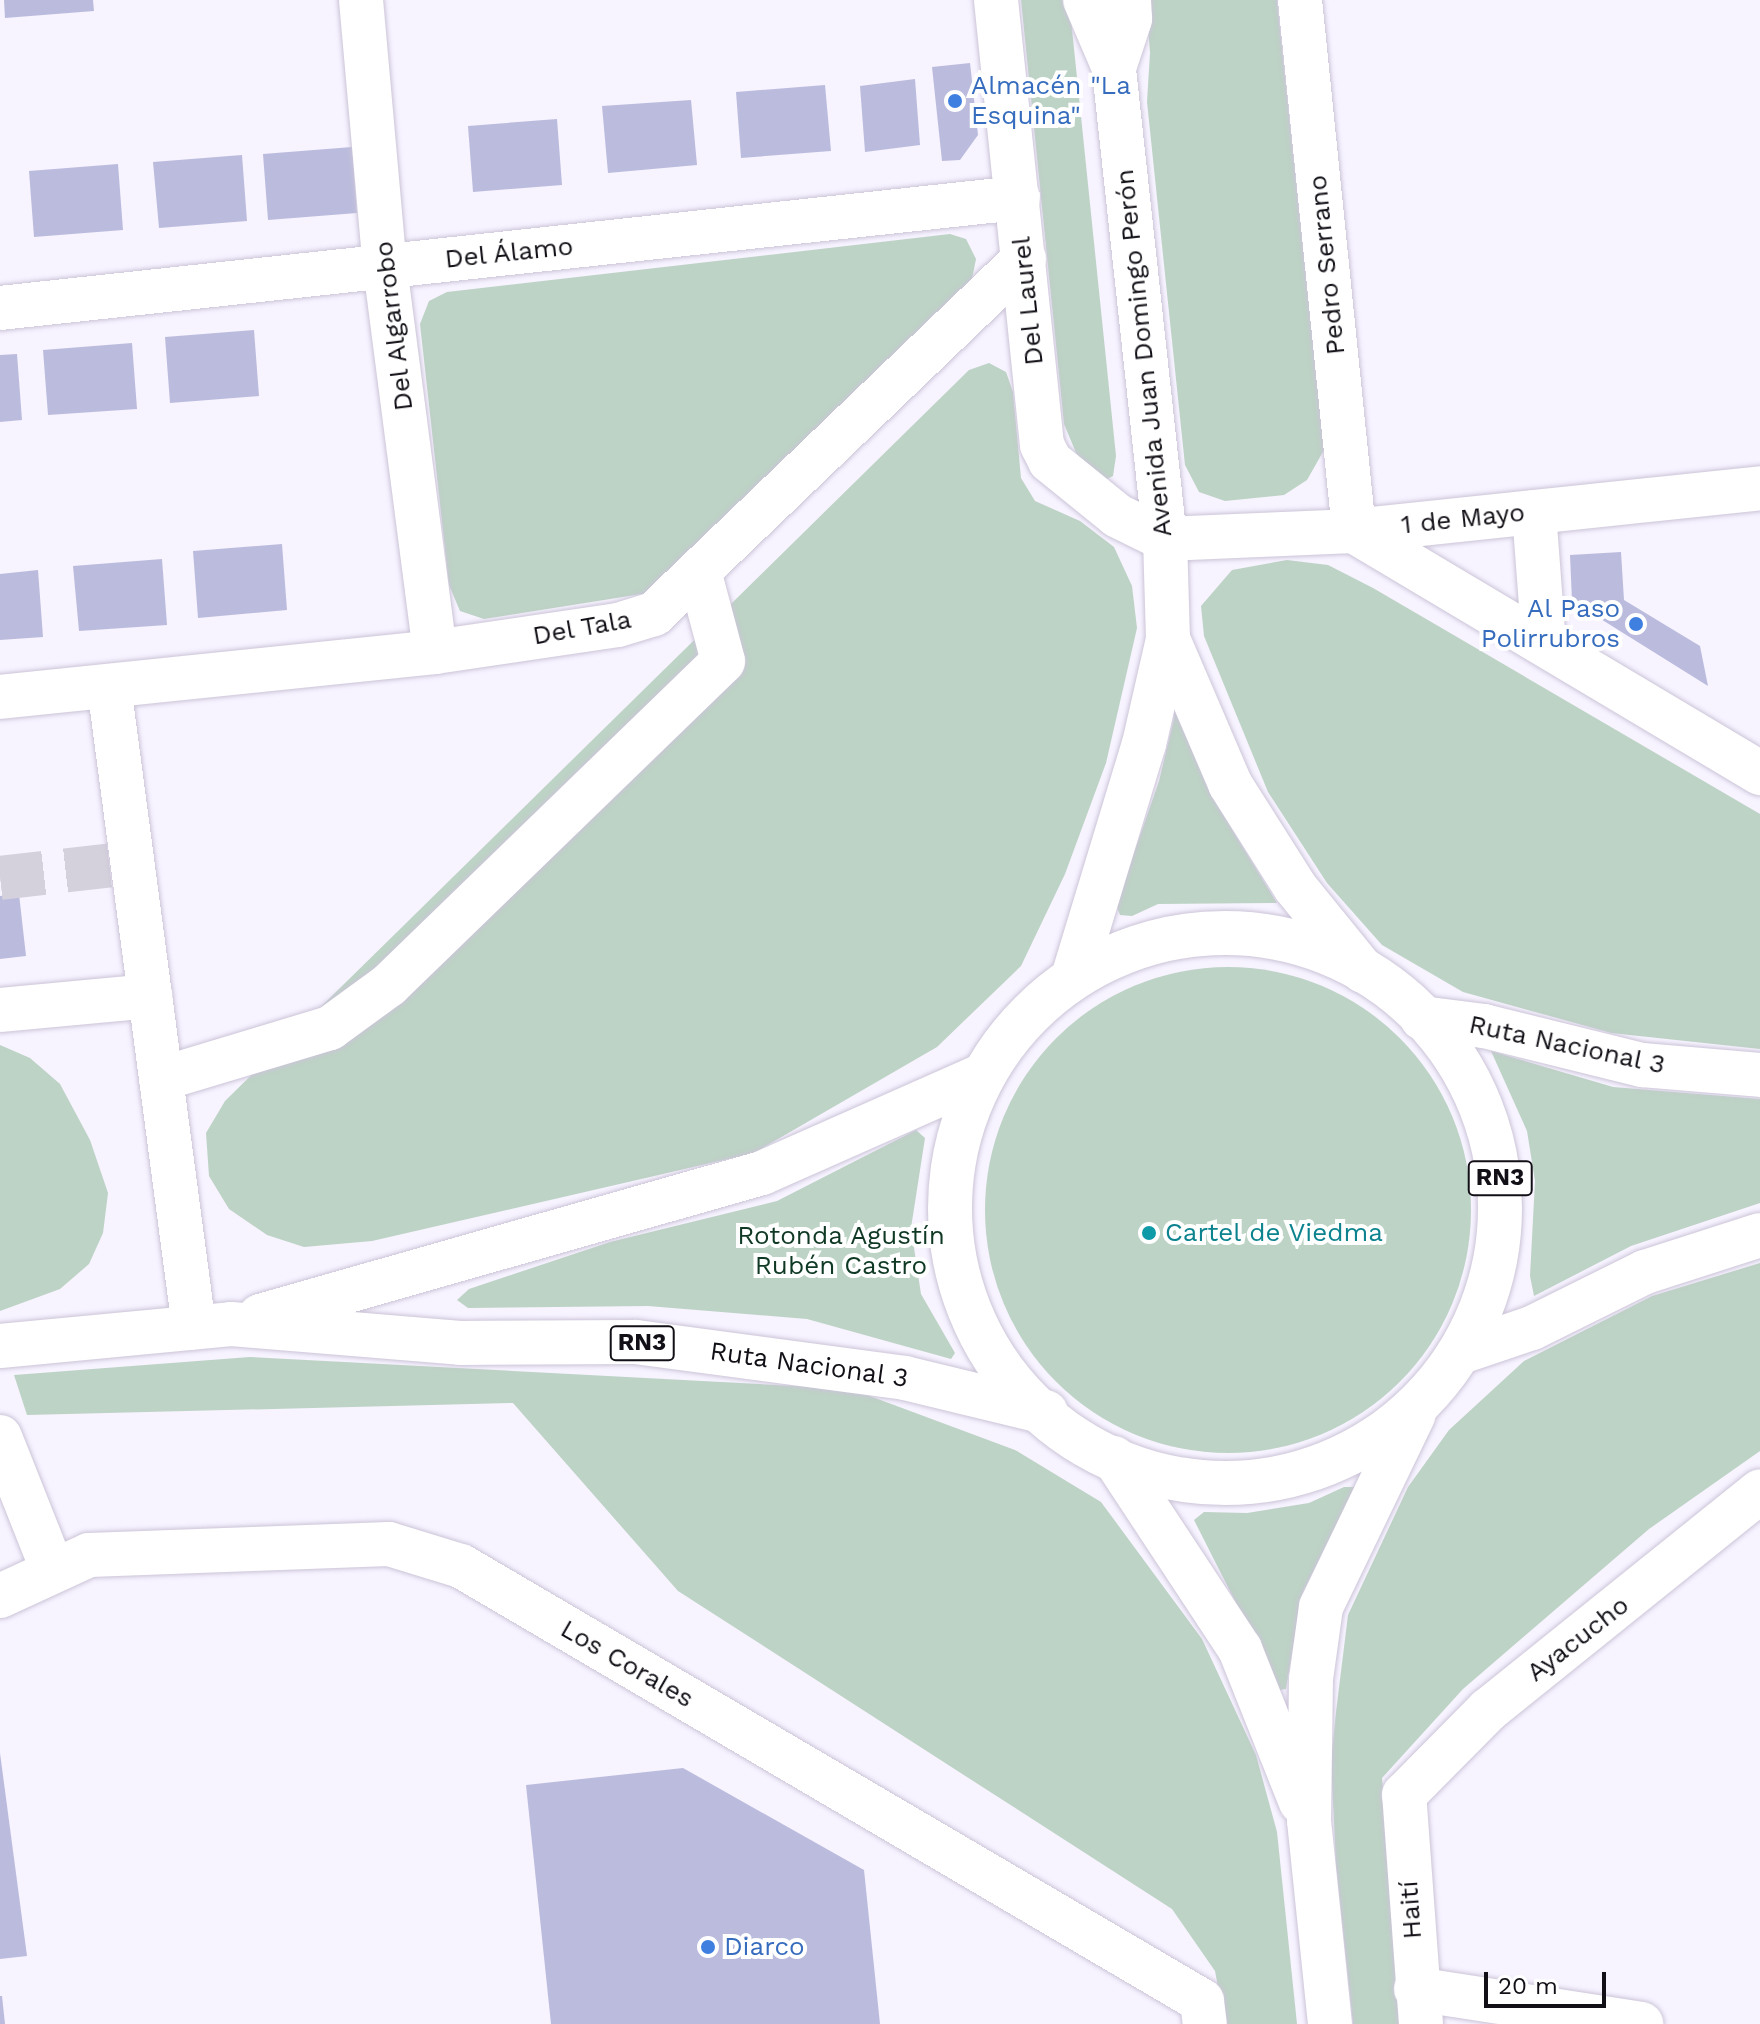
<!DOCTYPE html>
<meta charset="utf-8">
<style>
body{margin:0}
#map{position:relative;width:1760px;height:2024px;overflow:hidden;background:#f7f3ff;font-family:"Work Sans",sans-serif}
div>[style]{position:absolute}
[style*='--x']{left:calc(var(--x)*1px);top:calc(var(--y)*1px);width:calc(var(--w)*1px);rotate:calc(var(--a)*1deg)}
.green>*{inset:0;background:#bdd3c5}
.round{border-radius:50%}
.building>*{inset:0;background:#bbbcdd}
.minor-tunnel>*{height:44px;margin-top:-22px;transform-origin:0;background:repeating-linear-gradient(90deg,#d5d1dc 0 44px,transparent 0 66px)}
.roads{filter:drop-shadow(0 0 2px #cbc4d8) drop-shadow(0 0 2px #cbc4d8)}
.minor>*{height:44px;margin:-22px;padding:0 22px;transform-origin:22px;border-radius:22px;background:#fff}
.major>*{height:44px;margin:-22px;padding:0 22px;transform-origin:22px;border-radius:22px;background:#fff}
.highway>*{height:44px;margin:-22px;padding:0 22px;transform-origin:22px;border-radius:22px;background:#fff}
.highway>.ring{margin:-22px;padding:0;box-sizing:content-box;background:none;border:44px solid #fff;border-radius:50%}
.dots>*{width:22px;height:22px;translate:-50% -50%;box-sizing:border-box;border:4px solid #fff;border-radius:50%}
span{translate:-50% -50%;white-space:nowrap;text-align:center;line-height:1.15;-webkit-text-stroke:8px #fff;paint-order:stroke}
.shield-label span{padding:2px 6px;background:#fff;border:2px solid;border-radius:6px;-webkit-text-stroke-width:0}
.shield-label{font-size:24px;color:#120f16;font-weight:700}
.shop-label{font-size:26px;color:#366cbe}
.left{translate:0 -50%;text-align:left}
.right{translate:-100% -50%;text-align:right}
.street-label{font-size:26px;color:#120f16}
.culture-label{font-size:26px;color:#0d838f}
.park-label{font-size:26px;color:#0f3924}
.scale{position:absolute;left:1484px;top:1972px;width:122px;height:36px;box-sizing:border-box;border:4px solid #120f16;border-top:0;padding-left:10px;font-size:24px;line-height:28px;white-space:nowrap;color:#120f16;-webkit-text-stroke:6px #fff;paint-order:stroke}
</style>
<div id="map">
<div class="green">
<i style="clip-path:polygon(1021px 0,1069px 0,1116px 456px,1113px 476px,1102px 482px,1082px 467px,1064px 424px)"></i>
<i style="clip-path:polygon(1146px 0,1277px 0,1324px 450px,1307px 480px,1284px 495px,1225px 501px,1199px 492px,1185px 465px,1147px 102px,1150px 53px)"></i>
<i style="clip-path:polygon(950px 234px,966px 239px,976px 259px,972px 279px,648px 593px,484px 619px,460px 611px,449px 585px,420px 324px,429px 301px,447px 292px)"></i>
<i style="clip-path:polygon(989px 363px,1006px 372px,1013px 392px,1021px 478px,1035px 501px,1080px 521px,1114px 547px,1132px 586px,1137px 628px,1106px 763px,1065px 874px,1021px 966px,937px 1047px,754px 1153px,372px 1241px,304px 1247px,267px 1235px,229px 1209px,209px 1176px,206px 1133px,225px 1101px,969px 370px)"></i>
<i style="clip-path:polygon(1287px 560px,1328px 565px,1373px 588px,1760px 814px,1760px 1049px,1611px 1033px,1463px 992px,1382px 945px,1327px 883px,1268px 792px,1204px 636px,1201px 606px,1232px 570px)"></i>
<i style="clip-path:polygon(1177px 706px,1214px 800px,1277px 903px,1158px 904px,1132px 916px,1120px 915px,1116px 905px,1159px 781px)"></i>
<i class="round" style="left:985px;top:967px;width:486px;height:486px"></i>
<i style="clip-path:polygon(0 1045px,30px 1058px,60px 1084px,90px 1140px,108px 1193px,103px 1233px,89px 1264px,60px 1289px,0 1311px)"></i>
<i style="clip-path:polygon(1491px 1051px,1613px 1087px,1760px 1099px,1760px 1203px,1631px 1246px,1534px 1296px,1530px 1276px,1535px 1181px,1527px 1131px)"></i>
<i style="clip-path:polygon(916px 1130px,925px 1138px,911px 1228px,921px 1294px,955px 1353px,951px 1359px,807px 1319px,648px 1306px,468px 1308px,457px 1300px,469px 1289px,610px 1242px,777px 1201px)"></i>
<i style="clip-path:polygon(1760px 1263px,1760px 1451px,1649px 1529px,1463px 1689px,1382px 1778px,1405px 2024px,1353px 2024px,1336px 1864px,1331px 1762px,1336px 1712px,1348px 1615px,1408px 1487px,1449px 1430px,1524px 1361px,1652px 1296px)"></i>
<i style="clip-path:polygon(250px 1357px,851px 1389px,1015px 1450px,1101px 1502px,1202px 1639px,1256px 1755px,1277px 1832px,1297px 2024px,1225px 2024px,1215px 1971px,1172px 1909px,678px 1591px,513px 1403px,27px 1415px,14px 1375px)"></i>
<i style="clip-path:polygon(1344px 1487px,1355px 1487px,1302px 1594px,1286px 1689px,1280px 1690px,1194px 1520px,1204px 1512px,1247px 1513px,1309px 1503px)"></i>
</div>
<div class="building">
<i style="clip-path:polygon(4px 0,93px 0,94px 11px,5px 18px)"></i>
<i style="clip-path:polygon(970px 63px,978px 135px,960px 160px,942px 161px,932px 67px)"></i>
<i style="clip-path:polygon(915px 79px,920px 145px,865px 152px,860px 86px)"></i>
<i style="clip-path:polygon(825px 85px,831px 151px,741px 158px,736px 92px)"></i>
<i style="clip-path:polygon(691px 100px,697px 165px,608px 173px,602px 106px)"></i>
<i style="clip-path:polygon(557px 119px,562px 185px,473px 192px,468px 126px)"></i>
<i style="clip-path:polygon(352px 147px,357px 213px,268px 220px,263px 154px)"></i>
<i style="clip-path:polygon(242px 155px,247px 221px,159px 228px,153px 162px)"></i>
<i style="clip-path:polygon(118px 164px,123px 230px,34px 237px,29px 171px)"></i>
<i style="clip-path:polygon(254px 330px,259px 396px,170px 403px,165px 337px)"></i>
<i style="clip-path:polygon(132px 343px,137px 409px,48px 415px,43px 350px)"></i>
<i style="clip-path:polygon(17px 354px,22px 420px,0 422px,0 355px)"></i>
<i style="clip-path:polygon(282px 544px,287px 610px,198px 618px,193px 551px)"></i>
<i style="clip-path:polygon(1621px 552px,1624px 600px,1700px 646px,1708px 686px,1572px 601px,1570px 555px)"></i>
<i style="clip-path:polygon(162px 559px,167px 625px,79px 631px,73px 566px)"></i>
<i style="clip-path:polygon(38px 570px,43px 637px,0 640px,0 574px)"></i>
<i style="clip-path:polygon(19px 894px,26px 956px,0 959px,0 896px)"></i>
<i style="clip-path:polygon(0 1753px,27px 1956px,0 1959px)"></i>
<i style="clip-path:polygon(683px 1768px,864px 1870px,880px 2024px,551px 2024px,526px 1785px)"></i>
<i style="clip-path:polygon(0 1996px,2px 1996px,5px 2024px,0 2024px)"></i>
</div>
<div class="minor-tunnel">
<i style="--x:0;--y:878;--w:133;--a:-6.5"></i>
</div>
<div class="roads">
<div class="minor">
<i style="--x:361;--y:0;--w:268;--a:84.9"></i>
<i style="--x:385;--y:267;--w:388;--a:82.6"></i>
<i style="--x:996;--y:0;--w:447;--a:84.1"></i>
<i style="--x:1042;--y:445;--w:18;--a:63"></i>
<i style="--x:1050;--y:461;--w:87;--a:39"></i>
<i style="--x:1118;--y:516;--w:52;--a:26.1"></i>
<i style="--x:1165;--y:539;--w:189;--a:-2.4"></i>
<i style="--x:1354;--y:531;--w:408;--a:-6"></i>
<i style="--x:1300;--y:0;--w:534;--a:84.19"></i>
<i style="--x:0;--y:308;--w:1024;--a:-6.17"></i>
<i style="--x:1534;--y:512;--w:132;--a:85.7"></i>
<i style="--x:1354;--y:531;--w:473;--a:30.8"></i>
<i style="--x:109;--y:686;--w:647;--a:82.45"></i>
<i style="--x:0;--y:697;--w:437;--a:-5.9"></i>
<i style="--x:435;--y:652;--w:185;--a:-8.4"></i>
<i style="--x:618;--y:625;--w:38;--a:-17"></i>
<i style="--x:654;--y:614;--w:513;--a:-43.81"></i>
<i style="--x:0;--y:1010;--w:151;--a:-5.3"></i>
<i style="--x:161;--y:1079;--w:177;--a:-16.8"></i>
<i style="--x:330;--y:1028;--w:73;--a:-36.1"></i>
<i style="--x:389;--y:985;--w:465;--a:-44.1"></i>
<i style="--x:723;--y:661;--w:93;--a:-104.9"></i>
<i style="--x:0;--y:1437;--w:144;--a:68.4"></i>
<i style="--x:0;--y:1596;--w:98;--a:-24.7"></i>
<i style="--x:89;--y:1555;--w:300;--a:-2.1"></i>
<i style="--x:389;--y:1544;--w:75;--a:17"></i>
<i style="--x:461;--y:1566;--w:859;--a:30.41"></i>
<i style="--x:1202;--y:2001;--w:23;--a:83"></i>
<i style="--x:1416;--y:1989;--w:228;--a:8.8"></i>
<i style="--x:1421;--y:2024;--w:230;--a:-94.2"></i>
<i style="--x:1404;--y:1795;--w:120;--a:-45.3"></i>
<i style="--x:1488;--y:1710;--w:349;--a:-38.8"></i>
</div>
<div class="major">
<i style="--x:1114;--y:68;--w:52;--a:-71.9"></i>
<i style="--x:1130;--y:19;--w:19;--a:-93"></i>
<i style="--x:1168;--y:639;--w:158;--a:66.8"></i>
<i style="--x:1230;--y:784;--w:122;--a:57.7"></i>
<i style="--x:1295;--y:887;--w:108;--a:51"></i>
<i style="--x:1074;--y:974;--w:240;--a:-73.1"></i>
<i style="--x:1144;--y:744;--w:108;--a:-77.1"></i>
<i style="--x:1168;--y:639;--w:100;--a:-91.7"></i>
<i style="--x:1165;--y:539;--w:474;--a:-96.2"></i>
<i style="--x:1114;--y:68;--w:74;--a:-113.1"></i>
<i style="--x:1114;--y:1458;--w:229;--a:56.6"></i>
<i style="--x:1240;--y:1649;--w:165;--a:68.3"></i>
<i style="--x:1330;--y:2024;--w:204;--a:-95.9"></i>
<i style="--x:1309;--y:1821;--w:142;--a:-89.2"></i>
<i style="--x:1311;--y:1679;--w:73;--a:-82.1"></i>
<i style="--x:1321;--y:1607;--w:214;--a:-64.3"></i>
</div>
<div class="highway">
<i class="ring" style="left:950px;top:933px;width:506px;height:506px"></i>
<i style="--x:1422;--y:1018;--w:63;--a:7.4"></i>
<i style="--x:1484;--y:1026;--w:163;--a:13.9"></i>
<i style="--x:1642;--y:1065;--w:118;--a:4.8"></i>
<i style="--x:260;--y:1316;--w:522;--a:-15.9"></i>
<i style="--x:762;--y:1173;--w:242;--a:-23.9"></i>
<i style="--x:0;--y:1346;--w:232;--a:-5.4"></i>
<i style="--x:231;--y:1324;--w:230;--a:4.7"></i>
<i style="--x:460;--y:1343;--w:176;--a:-0.3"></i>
<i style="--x:636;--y:1342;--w:271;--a:7.6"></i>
<i style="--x:905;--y:1378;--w:145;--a:13.6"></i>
<i style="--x:1464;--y:1351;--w:72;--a:-18.7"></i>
<i style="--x:1532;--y:1328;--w:126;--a:-26.4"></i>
<i style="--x:1645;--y:1272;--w:121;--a:-17.8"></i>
</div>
</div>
<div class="dots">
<i style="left:955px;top:101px;background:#3f7fe0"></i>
<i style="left:1636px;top:624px;background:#3f7fe0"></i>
<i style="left:1149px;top:1233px;background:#0f9aa8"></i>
<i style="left:708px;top:1947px;background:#3f7fe0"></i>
</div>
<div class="shield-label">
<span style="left:1500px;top:1178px">RN3</span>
<span style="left:642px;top:1343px">RN3</span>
</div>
<div class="shop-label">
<span class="left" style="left:971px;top:101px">Almacén "La<br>Esquina"</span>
<span class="right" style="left:1620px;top:624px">Al Paso<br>Polirrubros</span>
<span class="left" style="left:724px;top:1947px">Diarco</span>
</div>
<div class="street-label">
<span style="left:509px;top:253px;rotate:-6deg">Del Álamo</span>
<span style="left:1327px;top:265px;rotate:-96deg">Pedro Serrano</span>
<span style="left:1028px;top:301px;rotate:-96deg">Del Laurel</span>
<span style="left:394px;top:326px;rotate:-97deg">Del Algarrobo</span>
<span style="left:1144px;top:353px;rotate:-96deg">Avenida Juan Domingo Perón</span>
<span style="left:1463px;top:519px;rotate:-6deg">1 de Mayo</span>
<span style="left:582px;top:628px;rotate:-10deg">Del Tala</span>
<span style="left:1567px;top:1045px;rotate:12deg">Ruta Nacional 3</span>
<span style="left:809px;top:1365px;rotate:8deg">Ruta Nacional 3</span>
<span style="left:1578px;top:1639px;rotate:-38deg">Ayacucho</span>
<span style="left:627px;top:1664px;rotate:30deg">Los Corales</span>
<span style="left:1411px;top:1910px;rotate:-94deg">Haití</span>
</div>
<div class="culture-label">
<span class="left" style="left:1165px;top:1233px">Cartel de Viedma</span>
</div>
<div class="park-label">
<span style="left:841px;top:1251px">Rotonda Agustín<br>Rubén Castro</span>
</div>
<div class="scale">20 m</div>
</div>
